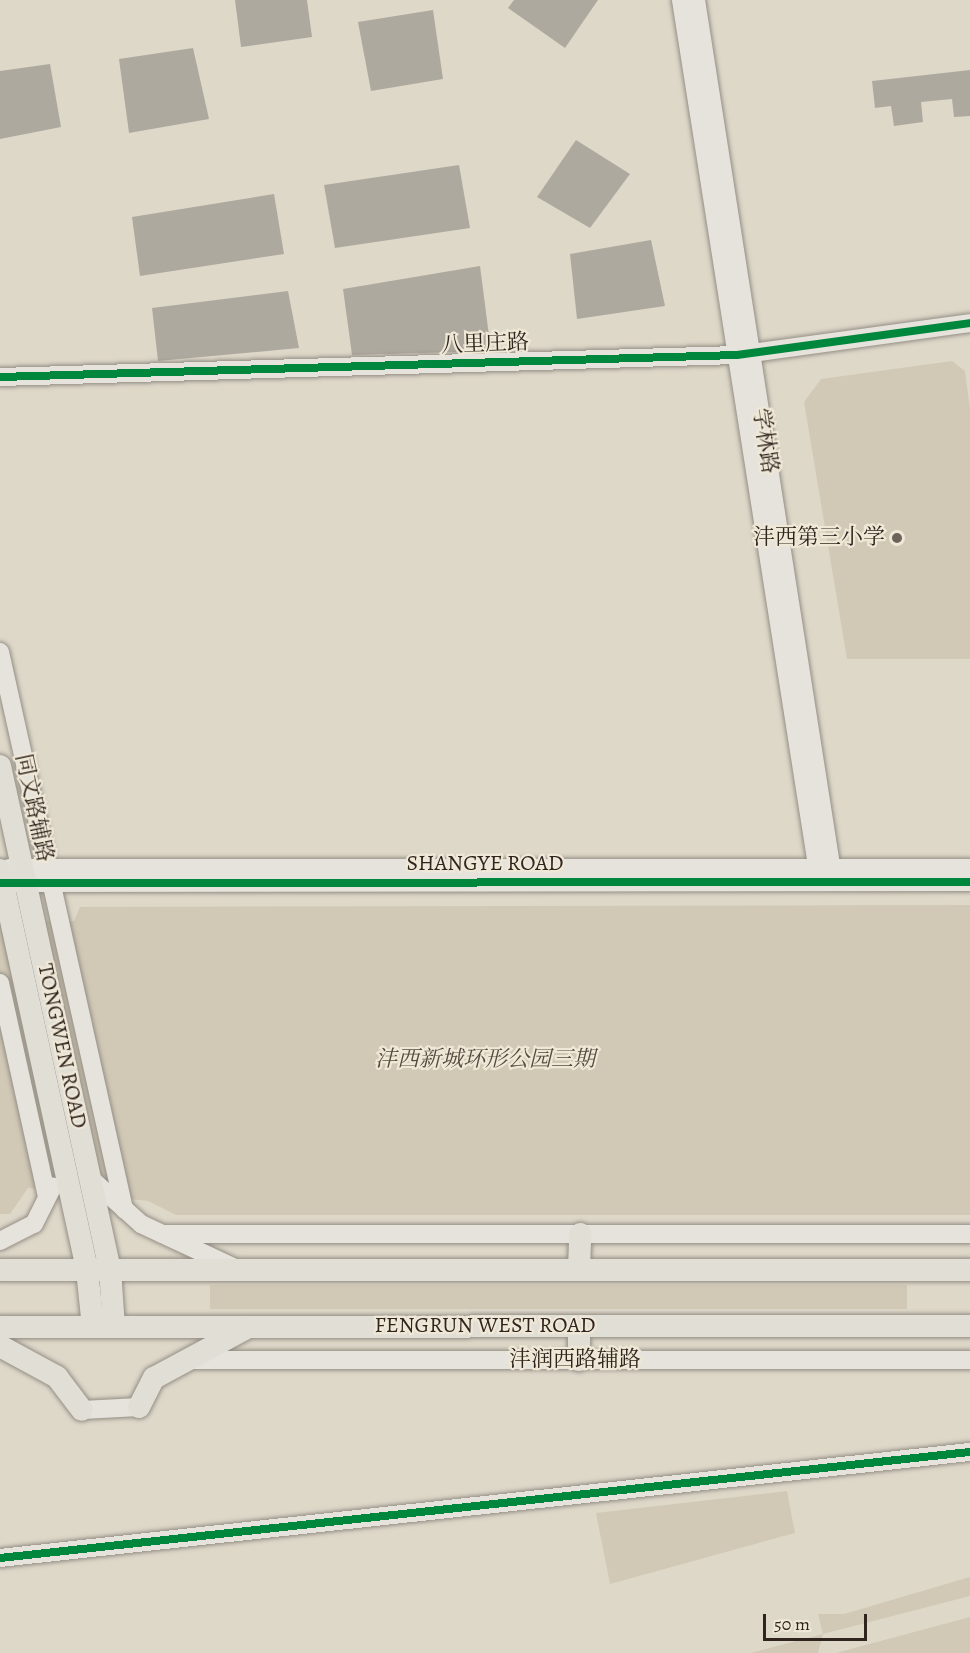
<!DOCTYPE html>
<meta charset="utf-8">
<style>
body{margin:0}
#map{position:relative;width:970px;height:1653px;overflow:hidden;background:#ded8c9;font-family:Alegreya,"Noto Serif SC",serif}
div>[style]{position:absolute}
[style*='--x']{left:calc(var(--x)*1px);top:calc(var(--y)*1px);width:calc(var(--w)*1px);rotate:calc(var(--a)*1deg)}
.green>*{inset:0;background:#d1c9b5}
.building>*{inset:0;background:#aea99f}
.roads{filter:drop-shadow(0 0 2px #948e85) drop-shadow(0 0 2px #948e85)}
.minor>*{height:18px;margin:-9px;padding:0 9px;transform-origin:9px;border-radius:9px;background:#e6e3dc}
.major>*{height:22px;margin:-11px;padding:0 11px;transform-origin:11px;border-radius:11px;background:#e1ded5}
.cycleway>*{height:8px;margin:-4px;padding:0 4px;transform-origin:4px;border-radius:4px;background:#00873e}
.dots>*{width:16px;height:16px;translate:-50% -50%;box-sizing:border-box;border:3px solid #efe8d7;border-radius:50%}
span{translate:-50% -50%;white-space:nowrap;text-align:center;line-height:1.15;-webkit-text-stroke:4.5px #efe8d7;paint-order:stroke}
.street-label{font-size:22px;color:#30241e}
.poi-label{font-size:22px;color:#30241e}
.right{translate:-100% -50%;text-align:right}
.park-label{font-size:22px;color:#564a40;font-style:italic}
.scale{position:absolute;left:763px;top:1614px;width:104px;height:27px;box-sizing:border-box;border:3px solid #30241e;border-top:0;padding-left:8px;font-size:18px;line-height:21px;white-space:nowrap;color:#30241e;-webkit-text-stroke:4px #efe8d7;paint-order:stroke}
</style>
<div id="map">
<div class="green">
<i style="clip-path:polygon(952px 361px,965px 371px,970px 409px,970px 659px,847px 659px,804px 402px,821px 379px)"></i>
<i style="clip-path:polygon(970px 905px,970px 1215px,176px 1215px,148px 1201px,28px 1188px,10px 1214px,0 1214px,0 921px,74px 921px,80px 907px)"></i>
<i style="clip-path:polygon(210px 1285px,907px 1285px,907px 1309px,210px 1309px)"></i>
<i style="clip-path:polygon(787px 1491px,795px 1533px,610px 1584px,596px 1513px)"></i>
<i style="clip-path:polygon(970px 1577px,970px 1596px,823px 1634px,818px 1653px,751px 1653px,823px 1634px,818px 1614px,844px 1614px)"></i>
<i style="clip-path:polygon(970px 1617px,970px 1653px,836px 1653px)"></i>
</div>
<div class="building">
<i style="clip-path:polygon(235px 0,307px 0,312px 37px,241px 47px)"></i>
<i style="clip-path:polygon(514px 0,598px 0,565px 48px,508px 8px)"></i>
<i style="clip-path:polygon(433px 10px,443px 79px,371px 91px,358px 22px)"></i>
<i style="clip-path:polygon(193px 48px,209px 119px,129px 133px,119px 59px)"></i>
<i style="clip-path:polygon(50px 64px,61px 127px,0 139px,0 71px)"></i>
<i style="clip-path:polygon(970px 70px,970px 116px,954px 117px,952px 99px,921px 102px,923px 122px,894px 126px,891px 106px,875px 108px,872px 81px)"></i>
<i style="clip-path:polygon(576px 140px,630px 174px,590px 228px,537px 197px)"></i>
<i style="clip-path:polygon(459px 165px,470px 228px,335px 248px,324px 185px)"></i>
<i style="clip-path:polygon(274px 194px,284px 254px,140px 276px,132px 217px)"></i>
<i style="clip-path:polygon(651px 240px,665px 306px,577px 319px,570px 254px)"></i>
<i style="clip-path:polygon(480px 266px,491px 351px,352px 355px,343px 289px)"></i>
<i style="clip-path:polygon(288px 291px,299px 348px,158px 361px,152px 308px)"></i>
</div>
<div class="roads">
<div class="minor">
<i style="--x:681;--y:0;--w:889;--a:81.07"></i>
<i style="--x:696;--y:0;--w:889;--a:81.13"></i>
<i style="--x:0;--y:377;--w:737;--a:-1.71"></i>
<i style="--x:737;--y:355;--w:235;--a:-7.8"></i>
<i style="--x:0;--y:652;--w:571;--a:77.45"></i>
<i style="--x:9;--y:868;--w:961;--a:0"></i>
<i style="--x:14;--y:883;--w:956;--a:-0.06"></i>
<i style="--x:0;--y:983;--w:219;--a:77.6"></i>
<i style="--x:90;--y:1178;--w:69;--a:42"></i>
<i style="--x:141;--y:1224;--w:106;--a:25.1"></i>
<i style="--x:162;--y:1234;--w:808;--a:0"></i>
<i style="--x:0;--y:1241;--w:38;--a:-27"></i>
<i style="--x:34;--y:1224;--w:42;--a:-63.4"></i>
<i style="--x:188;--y:1360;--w:782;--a:0"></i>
<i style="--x:82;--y:1410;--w:57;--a:-3"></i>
<i style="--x:0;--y:1558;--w:976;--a:-6.24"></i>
</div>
<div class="major">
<i style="--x:0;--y:766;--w:516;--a:77.69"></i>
<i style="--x:110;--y:1270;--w:57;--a:86"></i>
<i style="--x:0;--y:870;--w:409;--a:77.7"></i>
<i style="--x:87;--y:1270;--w:57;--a:84"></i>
<i style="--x:0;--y:1270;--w:970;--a:0"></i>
<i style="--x:579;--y:1270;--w:36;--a:-88"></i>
<i style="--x:579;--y:1326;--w:34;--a:90"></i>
<i style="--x:0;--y:1327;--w:970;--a:-0.06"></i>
<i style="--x:0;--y:1346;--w:65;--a:28.5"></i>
<i style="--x:57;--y:1377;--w:41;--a:52.9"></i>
<i style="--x:139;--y:1407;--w:33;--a:-63"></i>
<i style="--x:154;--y:1378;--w:103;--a:-28.3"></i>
</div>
</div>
<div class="cycleway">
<i style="--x:0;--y:377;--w:737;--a:-1.71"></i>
<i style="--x:737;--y:355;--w:235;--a:-7.8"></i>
<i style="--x:0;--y:883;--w:970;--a:-0.06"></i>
<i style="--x:0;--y:1558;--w:976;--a:-6.24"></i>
</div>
<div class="dots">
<i style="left:897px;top:538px;background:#6d635a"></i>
</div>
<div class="street-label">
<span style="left:485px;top:344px;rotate:-2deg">八里庄路</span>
<span style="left:765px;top:441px;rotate:81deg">学林路</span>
<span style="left:34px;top:808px;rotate:78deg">同文路辅路</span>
<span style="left:485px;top:864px">SHANGYE ROAD</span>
<span style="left:62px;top:1046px;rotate:78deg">TONGWEN ROAD</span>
<span style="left:485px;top:1326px">FENGRUN WEST ROAD</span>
<span style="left:575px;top:1360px">沣润西路辅路</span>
</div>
<div class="poi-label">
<span class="right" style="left:885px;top:538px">沣西第三小学</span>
</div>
<div class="park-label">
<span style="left:485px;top:1060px">沣西新城环形公园三期</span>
</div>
<div class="scale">50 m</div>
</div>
